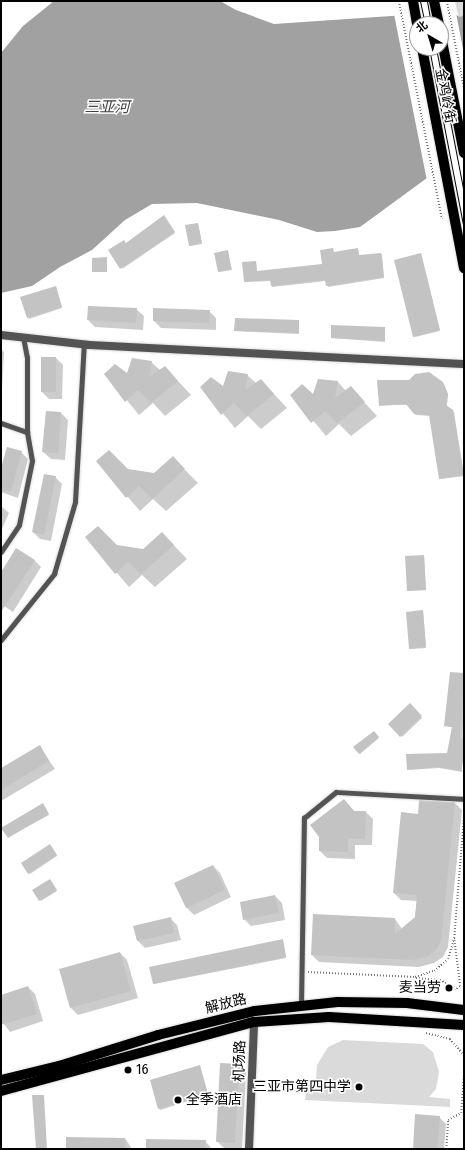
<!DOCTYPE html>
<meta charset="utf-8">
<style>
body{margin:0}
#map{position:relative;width:465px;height:1150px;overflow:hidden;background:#fff;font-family:"Fira Sans Condensed","Noto Sans SC",sans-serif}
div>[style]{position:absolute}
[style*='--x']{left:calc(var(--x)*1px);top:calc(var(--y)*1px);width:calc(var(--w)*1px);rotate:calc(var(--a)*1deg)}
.green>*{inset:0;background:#dadada}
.water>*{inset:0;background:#a1a1a1}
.pier>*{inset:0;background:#fff}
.shadow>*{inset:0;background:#0003}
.building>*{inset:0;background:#c3c3c3}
.path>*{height:1.5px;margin-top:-0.75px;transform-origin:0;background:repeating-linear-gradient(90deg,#757575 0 1px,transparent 0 3px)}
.roads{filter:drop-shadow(0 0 1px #dbdbdb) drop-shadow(0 0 1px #dbdbdb)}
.lane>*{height:4.5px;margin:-2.25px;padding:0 2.25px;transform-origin:2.25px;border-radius:2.25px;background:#535353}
.street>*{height:8px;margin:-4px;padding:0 4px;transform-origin:4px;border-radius:4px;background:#535353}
.primary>*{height:10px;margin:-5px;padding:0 5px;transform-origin:5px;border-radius:5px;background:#000}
.tram>*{height:1px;margin:-0.5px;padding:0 0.5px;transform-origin:0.5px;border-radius:0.5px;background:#000}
.dots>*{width:11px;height:11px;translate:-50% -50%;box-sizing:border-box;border:2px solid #fff;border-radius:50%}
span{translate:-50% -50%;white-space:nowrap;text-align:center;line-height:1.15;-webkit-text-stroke:3px #fff;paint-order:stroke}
.street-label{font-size:14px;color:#000}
.poi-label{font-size:14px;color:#000}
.right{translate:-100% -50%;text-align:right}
.left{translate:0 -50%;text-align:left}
.water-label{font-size:15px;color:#424242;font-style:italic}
.frame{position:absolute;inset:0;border:2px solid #000;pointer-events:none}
.north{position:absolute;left:409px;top:16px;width:40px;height:40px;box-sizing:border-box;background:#fff;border:1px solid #999;border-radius:50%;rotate:322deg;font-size:11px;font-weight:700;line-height:16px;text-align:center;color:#000}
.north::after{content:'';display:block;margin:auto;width:14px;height:18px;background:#000;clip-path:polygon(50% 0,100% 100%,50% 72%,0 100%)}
</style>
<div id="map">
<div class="green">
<i style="clip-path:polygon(455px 1px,464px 1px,464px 45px)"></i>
<i style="clip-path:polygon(343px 1040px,423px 1044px,433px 1052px,439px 1072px,436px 1089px,429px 1097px,450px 1099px,450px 1107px,305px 1100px,306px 1091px,325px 1093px,316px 1078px,317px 1065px,328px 1047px)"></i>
</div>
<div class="water">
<i style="clip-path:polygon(evenodd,54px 1px,220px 1px,236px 10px,274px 24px,450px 12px,460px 17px,464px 15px,464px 122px,453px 159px,360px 227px,335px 231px,317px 232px,279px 220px,197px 203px,152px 204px,125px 220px,92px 250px,60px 267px,32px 286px,1px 293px,1px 53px,23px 26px,54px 1px,417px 24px,441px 24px,441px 48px,417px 48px,417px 24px)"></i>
</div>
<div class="pier">
<i style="clip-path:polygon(evenodd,450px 10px,456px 13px,464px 54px,464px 130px,455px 161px,427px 181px,394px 14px,450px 10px,417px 24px,441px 24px,441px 48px,417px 48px,417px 24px)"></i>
</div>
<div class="shadow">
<i style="clip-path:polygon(164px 217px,175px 233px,122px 269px,126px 244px)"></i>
<i style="clip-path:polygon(198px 224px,202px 244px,190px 246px,190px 245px)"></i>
<i style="clip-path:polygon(358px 250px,359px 256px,382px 254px,384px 278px,328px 287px,326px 281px,272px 287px,271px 281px,245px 282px,256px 262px,257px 272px,323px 265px,334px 253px)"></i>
<i style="clip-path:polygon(228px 252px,232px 270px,220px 272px,219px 271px)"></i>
<i style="clip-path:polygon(421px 254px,440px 331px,415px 337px,414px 336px)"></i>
<i style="clip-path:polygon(56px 288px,62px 308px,29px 319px,21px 297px)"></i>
<i style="clip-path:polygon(136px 309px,144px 316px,143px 330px,95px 327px,88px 320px)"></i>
<i style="clip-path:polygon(209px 311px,216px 318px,216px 330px,161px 328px,154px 321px)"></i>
<i style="clip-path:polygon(299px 321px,299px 334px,235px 331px)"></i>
<i style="clip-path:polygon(385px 328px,385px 342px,332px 338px)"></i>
<i style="clip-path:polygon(1px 349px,4px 352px,1px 406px)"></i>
<i style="clip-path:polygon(56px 358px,63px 365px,62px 399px,49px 399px,42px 392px)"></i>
<i style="clip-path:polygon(151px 362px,160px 370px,165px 367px,191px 395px,165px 416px,153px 403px,139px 415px,105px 374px,127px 375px)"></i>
<i style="clip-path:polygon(247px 375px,256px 383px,261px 380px,287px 408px,261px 429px,248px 416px,235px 428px,201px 387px,223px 388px)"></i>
<i style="clip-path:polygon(338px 382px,346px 391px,351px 388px,377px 416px,351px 436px,339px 424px,326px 436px,292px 395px,314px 396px)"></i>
<i style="clip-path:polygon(444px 384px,448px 395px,447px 406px,454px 412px,464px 476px,441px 479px,430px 416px,416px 415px,407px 405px,380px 405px)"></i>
<i style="clip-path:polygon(46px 412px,61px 413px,68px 420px,65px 460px,51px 459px,43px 452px)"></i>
<i style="clip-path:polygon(21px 452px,28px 459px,18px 498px,1px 492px,1px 472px)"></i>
<i style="clip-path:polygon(173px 458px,198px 483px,166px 511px,153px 499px,140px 511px,97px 461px,128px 470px,155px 474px)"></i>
<i style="clip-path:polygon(55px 477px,62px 484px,51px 541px,40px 539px,33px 532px)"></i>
<i style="clip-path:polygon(1px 506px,9px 513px,1px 531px)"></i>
<i style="clip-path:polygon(162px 533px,187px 559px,155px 587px,142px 575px,129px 587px,86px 537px,117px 546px,144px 550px)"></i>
<i style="clip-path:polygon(424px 556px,426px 590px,408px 591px,408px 590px)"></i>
<i style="clip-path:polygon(34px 560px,41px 567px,13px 612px,1px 604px,1px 574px)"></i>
<i style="clip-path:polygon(423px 611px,426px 648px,411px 649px,410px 648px)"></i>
<i style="clip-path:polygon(451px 673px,464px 674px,462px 772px,439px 768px,408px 770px,448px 754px,452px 727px,445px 726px)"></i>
<i style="clip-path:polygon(410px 705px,422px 718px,402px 737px,389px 724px)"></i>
<i style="clip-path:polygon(374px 732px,379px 738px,360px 754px,355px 747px)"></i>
<i style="clip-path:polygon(39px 746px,55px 769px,1px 801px,1px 769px)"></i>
<i style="clip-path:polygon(344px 800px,355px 812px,366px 812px,373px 819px,372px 845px,355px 845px,355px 859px,327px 858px,320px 851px)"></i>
<i style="clip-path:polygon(455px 803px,462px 810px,448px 947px,443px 957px,434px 963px,419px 967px,319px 962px,312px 955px,314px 915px,395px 919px,402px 929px,415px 918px,417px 901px,401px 900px,394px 893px,419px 815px)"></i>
<i style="clip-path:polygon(43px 805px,49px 815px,8px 837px)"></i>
<i style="clip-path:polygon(51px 846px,57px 856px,30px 874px,29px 873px)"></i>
<i style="clip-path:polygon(213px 866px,220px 873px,231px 897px,194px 915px,187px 908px,175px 883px)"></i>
<i style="clip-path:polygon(51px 881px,57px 891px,41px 901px,34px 891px)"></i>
<i style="clip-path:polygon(275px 896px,282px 903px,285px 920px,251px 926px,244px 919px)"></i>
<i style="clip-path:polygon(170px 918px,177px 925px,181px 940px,145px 948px,138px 941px)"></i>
<i style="clip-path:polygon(283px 941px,286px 958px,154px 984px,151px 968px)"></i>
<i style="clip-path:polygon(120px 953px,127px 960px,138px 998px,78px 1015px,71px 1008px)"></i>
<i style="clip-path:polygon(28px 987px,35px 994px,43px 1021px,10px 1032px,1px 1020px,1px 996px)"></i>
<i style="clip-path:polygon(239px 1065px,246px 1072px,242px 1149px,224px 1148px,217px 1141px)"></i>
<i style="clip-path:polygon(200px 1067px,208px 1095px,160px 1110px,151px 1081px)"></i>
<i style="clip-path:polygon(439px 1117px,446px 1124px,444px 1149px,414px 1149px)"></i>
<i style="clip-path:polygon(125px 1138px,132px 1149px,67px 1149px)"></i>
<i style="clip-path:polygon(205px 1141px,212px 1149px,147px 1149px)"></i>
</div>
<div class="building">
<i style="clip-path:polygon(164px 215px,175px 232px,120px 269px,108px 250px,124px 240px,126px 243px)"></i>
<i style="clip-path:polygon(198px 223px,202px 243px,189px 246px,185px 225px)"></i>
<i style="clip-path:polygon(333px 248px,334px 252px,358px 248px,359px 255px,381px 253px,384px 277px,326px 286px,325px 280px,271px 286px,270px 280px,244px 282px,242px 262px,256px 261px,257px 271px,322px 264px,320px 250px)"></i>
<i style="clip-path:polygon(228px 250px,231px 269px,218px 272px,214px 253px)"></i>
<i style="clip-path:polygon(421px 253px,440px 330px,413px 337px,394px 260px)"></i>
<i style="clip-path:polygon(107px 257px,107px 272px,92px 272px,92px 258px)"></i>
<i style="clip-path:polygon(56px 286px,62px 307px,27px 318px,20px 297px)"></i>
<i style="clip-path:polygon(88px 306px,137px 308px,136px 323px,87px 320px)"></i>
<i style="clip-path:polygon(153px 308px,210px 310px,209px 323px,153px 321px)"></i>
<i style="clip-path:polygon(235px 318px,299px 320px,299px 333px,234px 331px)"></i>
<i style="clip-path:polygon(331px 325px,385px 327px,385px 341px,331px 338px)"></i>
<i style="clip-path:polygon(41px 357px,56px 357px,56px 392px,41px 392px)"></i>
<i style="clip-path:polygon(132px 358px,152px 361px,149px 377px,165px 366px,178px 381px,151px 403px,138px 390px,125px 402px,104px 374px,115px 364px,127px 373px)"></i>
<i style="clip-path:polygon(228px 371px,248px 374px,245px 390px,261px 379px,274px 394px,247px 416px,234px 403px,221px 415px,200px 387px,211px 377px,223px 386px)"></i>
<i style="clip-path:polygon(429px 372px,443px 382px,448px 394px,446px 405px,453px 410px,464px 475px,439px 479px,429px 415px,414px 414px,406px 404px,379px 406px,377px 380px,409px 380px,415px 374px)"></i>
<i style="clip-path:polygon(318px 379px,338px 381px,335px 398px,351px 386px,365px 402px,337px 423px,325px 411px,311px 423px,290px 395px,302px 384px,313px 394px)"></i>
<i style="clip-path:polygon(46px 411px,61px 412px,58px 453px,42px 452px)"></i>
<i style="clip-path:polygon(7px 447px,22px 451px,11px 492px,1px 489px,1px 468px)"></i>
<i style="clip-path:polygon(109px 450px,128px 469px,154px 473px,173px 456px,185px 469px,152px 499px,139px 486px,126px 498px,96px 461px)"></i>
<i style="clip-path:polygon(44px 474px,56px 476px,44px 535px,32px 532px)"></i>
<i style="clip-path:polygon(98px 526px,117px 545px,143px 549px,162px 532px,174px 545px,141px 574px,128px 562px,115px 574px,85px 537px)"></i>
<i style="clip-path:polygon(16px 548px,35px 560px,1px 612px,1px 572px)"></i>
<i style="clip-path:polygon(424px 555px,426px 590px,407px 591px,405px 556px)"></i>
<i style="clip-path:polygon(423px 610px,426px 647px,409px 649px,406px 612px)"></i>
<i style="clip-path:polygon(450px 672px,464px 673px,460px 738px,464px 739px,464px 756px,461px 771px,438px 767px,407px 770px,406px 754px,447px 753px,452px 727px,444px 726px)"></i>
<i style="clip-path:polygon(410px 703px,422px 716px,400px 737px,388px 724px)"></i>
<i style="clip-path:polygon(374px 731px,379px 737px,359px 754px,353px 747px)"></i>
<i style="clip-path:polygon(40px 745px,49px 761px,1px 790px,1px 768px)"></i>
<i style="clip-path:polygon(344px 799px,354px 811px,366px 811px,365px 839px,348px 838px,348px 852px,319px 851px,319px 837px,310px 825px)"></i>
<i style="clip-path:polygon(419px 800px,455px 802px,441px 940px,436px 950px,427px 957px,412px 960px,311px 955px,313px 914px,395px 918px,395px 934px,415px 917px,417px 895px,393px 893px,401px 812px,418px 814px)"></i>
<i style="clip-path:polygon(43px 803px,49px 814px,8px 838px,1px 828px)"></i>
<i style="clip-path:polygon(50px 844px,57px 855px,28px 874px,21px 863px)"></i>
<i style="clip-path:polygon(213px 865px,225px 890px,186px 908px,174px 883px)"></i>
<i style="clip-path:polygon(50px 879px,57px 890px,39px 901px,32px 890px)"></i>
<i style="clip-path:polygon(275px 895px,279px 913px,243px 920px,240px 902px)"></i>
<i style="clip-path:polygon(171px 917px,174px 933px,137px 941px,133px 926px)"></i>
<i style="clip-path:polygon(283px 939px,286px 957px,153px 984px,149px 967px)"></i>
<i style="clip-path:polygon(120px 952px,131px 991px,70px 1008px,59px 969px)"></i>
<i style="clip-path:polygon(28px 986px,37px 1014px,1px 1025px,1px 995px)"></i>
<i style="clip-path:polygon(220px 1063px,239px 1064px,235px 1143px,216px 1142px)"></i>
<i style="clip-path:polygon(200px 1065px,208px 1094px,158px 1109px,150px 1080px)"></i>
<i style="clip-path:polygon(32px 1095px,44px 1095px,47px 1149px,36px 1149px)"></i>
<i style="clip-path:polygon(415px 1114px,440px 1116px,437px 1149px,413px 1149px)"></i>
<i style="clip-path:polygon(66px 1137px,125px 1138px,125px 1149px,66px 1149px)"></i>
<i style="clip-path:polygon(146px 1139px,206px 1140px,205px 1149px,146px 1149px)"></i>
</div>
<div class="path">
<i style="--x:399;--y:1;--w:222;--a:78.8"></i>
<i style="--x:447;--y:1;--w:89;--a:78.9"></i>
<i style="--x:308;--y:972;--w:107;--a:2.7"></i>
<i style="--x:415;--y:977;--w:20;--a:-18"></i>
<i style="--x:434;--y:971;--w:18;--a:-41"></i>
<i style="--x:448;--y:959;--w:22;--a:-74"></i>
<i style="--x:454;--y:938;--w:124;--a:-85.4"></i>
<i style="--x:416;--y:978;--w:24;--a:5"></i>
<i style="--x:440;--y:980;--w:19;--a:28"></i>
<i style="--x:457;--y:989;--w:4;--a:-45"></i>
<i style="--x:460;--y:986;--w:46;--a:-97.4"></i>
<i style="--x:426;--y:1033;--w:25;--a:14"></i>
<i style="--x:450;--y:1039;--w:21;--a:49"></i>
<i style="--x:446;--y:1149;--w:29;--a:-86"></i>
<i style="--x:448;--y:1120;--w:15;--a:-28"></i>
<i style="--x:461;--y:1113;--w:42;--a:-85.9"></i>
</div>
<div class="roads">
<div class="lane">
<i style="--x:1;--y:423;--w:28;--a:19"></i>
<i style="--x:1;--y:552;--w:32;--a:-56"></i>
<i style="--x:19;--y:525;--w:65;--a:-78.5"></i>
<i style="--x:32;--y:461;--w:29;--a:-100"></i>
<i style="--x:27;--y:432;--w:74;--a:-90"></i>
<i style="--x:27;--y:358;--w:21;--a:-101"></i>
<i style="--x:1;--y:640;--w:85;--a:-51.2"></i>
<i style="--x:54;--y:574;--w:75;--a:-73.7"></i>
<i style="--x:75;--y:502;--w:159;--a:-86.8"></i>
<i style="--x:301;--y:1006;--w:188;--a:-89.1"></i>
<i style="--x:304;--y:818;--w:41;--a:-39.1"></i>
<i style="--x:336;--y:792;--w:128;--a:3.1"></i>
</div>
<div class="street">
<i style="--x:1;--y:335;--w:89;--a:6.5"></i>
<i style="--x:89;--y:345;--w:375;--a:2.9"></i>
<i style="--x:249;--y:1149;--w:127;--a:-87.7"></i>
</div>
<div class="primary">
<i style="--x:413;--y:1;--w:23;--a:80"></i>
<i style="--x:434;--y:1;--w:24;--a:78"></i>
<i style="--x:441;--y:36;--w:119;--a:78.9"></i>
<i style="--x:422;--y:48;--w:224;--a:79.2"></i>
<i style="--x:1;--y:1080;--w:60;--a:-13.6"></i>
<i style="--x:59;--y:1066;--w:104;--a:-17.4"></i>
<i style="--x:158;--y:1035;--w:100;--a:-13.9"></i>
<i style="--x:255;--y:1011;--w:83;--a:-6.2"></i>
<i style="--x:338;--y:1002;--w:69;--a:0.8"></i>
<i style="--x:407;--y:1003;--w:57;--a:7"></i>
<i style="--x:1;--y:1091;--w:262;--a:-15.3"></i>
<i style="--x:254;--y:1022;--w:75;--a:-3.8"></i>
<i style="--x:329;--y:1017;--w:135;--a:3.4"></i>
</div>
</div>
<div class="tram">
<i style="--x:420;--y:1;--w:24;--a:78"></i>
<i style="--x:427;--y:1;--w:23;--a:80"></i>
<i style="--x:429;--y:48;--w:185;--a:79.1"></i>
<i style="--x:436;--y:48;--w:148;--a:79.1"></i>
</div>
<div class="dots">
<i style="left:449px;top:988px;background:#000"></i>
<i style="left:128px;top:1070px;background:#000"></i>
<i style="left:359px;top:1087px;background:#000"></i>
<i style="left:178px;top:1100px;background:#000"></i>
</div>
<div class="street-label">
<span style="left:445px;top:96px;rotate:79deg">金鸡岭街</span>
<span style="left:226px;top:1004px;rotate:-14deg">解放路</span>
<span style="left:240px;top:1061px;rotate:-88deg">机场路</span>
</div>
<div class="poi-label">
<span class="right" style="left:441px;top:988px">麦当劳</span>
<span class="left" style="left:136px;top:1070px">16</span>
<span class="right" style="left:351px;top:1087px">三亚市第四中学</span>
<span class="left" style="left:186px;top:1100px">全季酒店</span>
</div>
<div class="water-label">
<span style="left:107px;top:108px">三亚河</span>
</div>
<div class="frame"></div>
<div class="north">北</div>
</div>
